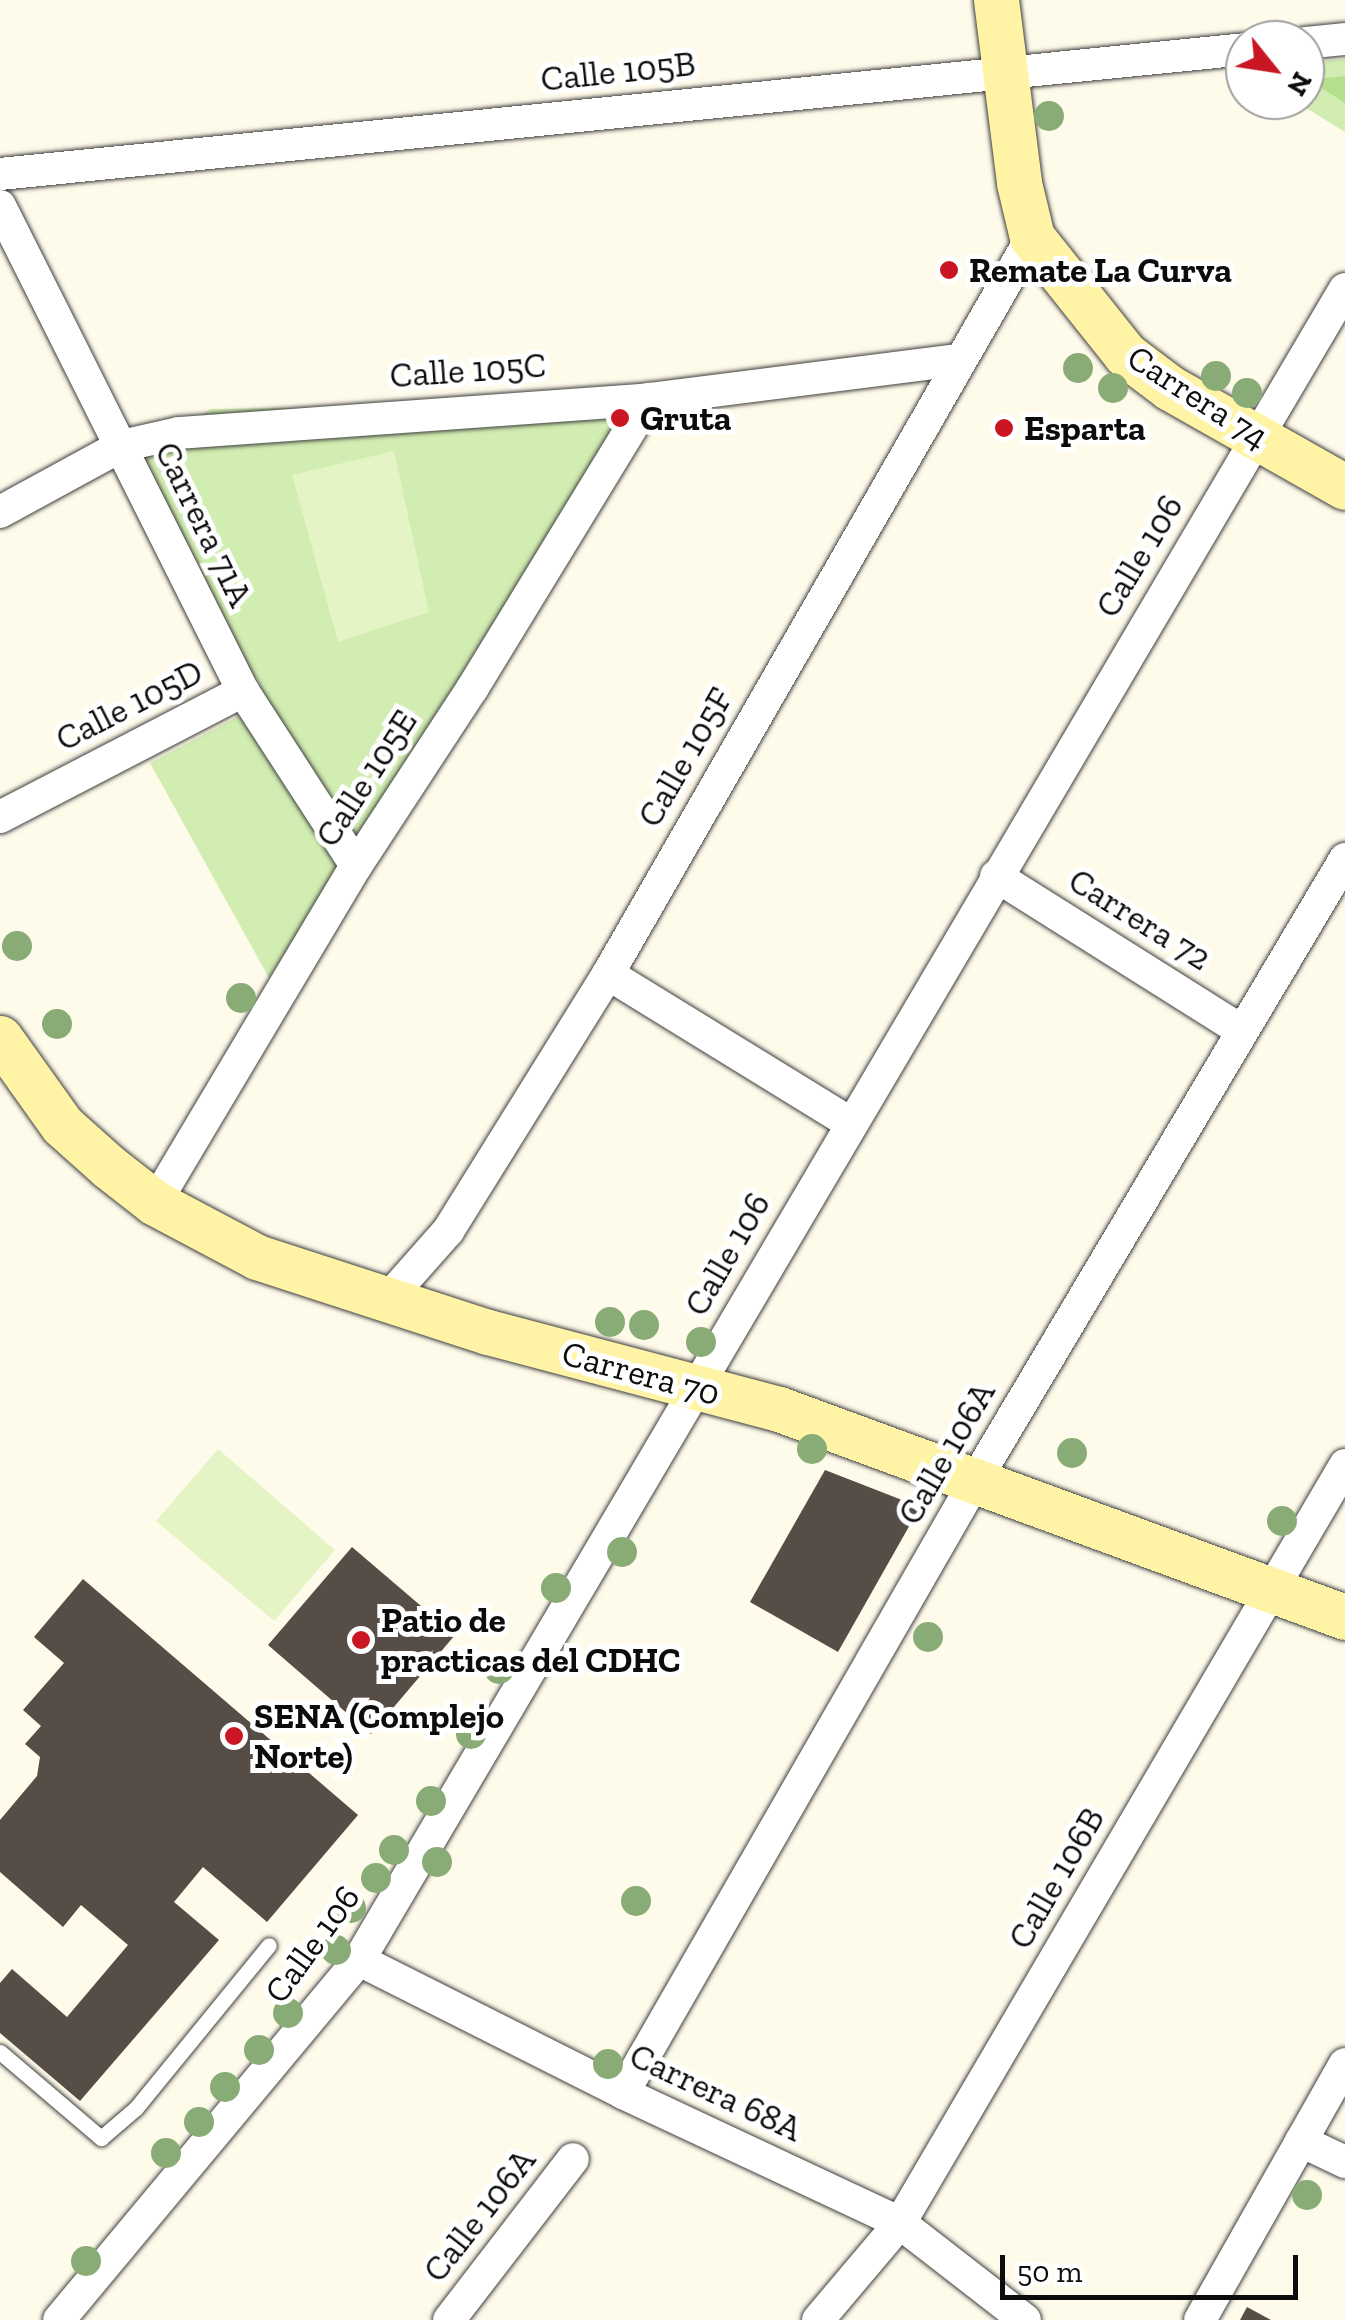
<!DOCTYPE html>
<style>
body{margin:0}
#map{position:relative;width:1345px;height:2320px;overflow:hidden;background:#fffbeb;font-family:"Zilla Slab",serif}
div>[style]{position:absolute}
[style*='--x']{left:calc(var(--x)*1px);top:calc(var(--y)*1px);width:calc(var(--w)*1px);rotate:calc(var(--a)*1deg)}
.green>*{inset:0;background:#d1edb1}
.forest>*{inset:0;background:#b4e08e}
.pitch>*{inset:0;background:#e4f4c4}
.building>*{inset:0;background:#564d47}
.roads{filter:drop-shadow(0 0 2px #3f3f3f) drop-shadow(0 0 2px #3f3f3f)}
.lane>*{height:15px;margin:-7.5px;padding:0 7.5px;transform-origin:7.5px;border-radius:7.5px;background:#fff}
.street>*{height:32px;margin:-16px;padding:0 16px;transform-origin:16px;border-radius:16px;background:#fff}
.secondary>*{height:45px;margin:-22.5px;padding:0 22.5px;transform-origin:22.5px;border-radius:22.5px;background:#fff4a6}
.trees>*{width:30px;height:30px;margin:-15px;border-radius:50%;background:#89ab76}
.dots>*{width:28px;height:28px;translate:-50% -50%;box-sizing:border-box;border:5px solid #fff;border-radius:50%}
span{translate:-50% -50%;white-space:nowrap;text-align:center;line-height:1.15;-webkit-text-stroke:10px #fff;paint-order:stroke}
.street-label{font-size:35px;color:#0c0c0c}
.poi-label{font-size:35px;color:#0c0c0c;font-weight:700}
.left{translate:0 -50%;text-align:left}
.north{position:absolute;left:1225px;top:20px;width:100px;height:100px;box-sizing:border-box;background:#fff;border:2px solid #9e9e9e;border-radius:50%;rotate:120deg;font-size:28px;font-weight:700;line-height:40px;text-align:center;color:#0c0c0c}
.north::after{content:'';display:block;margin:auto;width:35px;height:45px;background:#ca1622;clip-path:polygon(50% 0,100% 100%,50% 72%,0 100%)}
.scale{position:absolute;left:1000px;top:2255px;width:298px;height:45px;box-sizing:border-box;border:5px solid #0c0c0c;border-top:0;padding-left:12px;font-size:30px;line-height:35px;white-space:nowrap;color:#0c0c0c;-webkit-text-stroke:8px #fff;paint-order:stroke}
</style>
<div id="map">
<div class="green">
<i style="clip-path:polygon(1345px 59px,1345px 132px,1293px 100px,1305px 100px,1305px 63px)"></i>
<i style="clip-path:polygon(591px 404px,625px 413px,461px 674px,418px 762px,408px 758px,269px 978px,150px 763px,268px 701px,257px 678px,227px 663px,122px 461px,211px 409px)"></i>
</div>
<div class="forest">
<i style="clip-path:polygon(1345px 76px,1345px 103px,1309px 80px)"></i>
</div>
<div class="pitch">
<i style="clip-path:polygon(394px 451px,429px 612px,338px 642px,292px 475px)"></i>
<i style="clip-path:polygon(218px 1449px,335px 1550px,274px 1621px,156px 1521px)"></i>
</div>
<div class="building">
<i style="clip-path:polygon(825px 1470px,920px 1507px,838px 1652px,750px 1602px)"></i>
<i style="clip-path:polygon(352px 1547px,455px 1635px,371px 1734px,268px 1645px)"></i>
<i style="clip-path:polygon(83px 1579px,358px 1815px,267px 1922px,203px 1867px,174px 1902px,219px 1940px,80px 2101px,0 2033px,0 1983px,12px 1969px,67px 2017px,128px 1945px,81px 1905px,63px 1927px,0 1872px,0 1820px,37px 1776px,40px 1757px,25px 1744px,41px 1726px,23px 1710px,64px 1663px,34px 1637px)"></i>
<i style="clip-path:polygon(1247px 2307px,1271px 2320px,1240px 2320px)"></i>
</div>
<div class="roads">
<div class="lane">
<i style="--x:0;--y:2052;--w:133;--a:40.4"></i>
<i style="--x:101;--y:2138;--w:46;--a:-40.6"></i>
<i style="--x:136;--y:2108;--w:210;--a:-50.8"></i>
</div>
<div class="street">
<i style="--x:1305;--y:43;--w:40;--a:-5.7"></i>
<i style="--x:0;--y:174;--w:1251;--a:-5.73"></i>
<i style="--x:0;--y:206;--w:542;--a:63.39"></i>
<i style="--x:243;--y:691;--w:208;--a:57.1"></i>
<i style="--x:0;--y:512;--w:138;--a:-28.6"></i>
<i style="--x:121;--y:446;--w:59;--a:-12.6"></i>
<i style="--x:179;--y:433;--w:471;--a:-4.1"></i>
<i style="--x:649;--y:399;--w:310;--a:-7.2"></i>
<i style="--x:0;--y:817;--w:274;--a:-27.4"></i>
<i style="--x:996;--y:876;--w:289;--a:32.2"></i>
<i style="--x:608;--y:974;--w:283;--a:31.6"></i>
<i style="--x:155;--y:1203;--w:392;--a:-59.2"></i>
<i style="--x:356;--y:866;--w:212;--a:-56.8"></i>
<i style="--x:472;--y:689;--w:340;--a:-58.6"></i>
<i style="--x:386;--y:1301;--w:94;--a:-48.5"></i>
<i style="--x:448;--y:1231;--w:303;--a:-58.1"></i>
<i style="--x:608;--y:974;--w:850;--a:-60.09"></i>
<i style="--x:359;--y:1960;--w:296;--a:26.7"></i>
<i style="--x:623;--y:2093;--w:306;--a:25.1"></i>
<i style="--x:900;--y:2223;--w:158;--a:37.8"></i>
<i style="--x:623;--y:2093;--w:706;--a:-60.09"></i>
<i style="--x:975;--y:1481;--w:724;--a:-59.25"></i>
<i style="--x:1301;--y:2141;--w:49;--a:25.5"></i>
<i style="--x:59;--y:2320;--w:469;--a:-50.2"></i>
<i style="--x:359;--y:1960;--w:1940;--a:-59.46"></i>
<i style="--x:449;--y:2320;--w:203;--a:-52.4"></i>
<i style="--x:818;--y:2320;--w:127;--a:-49.8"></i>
<i style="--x:900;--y:2223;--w:879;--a:-59.58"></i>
<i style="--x:1200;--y:2320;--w:294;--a:-60.5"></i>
</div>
<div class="secondary">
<i style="--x:996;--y:0;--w:184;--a:82.8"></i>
<i style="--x:1019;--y:183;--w:56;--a:76.5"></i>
<i style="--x:1032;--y:237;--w:149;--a:51.5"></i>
<i style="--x:1125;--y:354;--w:56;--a:37.1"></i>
<i style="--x:1170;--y:388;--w:201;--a:29.5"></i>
<i style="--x:0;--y:1038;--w:107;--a:54.5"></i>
<i style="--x:62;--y:1125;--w:63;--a:41.8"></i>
<i style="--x:109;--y:1167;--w:58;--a:38"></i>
<i style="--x:155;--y:1203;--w:115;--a:27.9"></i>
<i style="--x:257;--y:1257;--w:243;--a:18"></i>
<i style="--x:488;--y:1332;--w:301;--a:14.8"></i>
<i style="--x:779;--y:1409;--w:603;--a:20.18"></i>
</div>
</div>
<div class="trees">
<i style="left:1049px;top:116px"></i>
<i style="left:1078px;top:368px"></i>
<i style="left:1216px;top:376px"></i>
<i style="left:1113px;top:388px"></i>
<i style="left:1247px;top:393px"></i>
<i style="left:17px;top:946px"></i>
<i style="left:241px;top:998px"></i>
<i style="left:57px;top:1024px"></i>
<i style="left:610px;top:1322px"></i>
<i style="left:644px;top:1325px"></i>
<i style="left:701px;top:1342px"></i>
<i style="left:812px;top:1449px"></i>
<i style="left:1072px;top:1453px"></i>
<i style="left:1282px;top:1521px"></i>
<i style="left:622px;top:1552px"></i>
<i style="left:556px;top:1588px"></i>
<i style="left:928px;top:1637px"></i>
<i style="left:499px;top:1669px"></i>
<i style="left:471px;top:1734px"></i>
<i style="left:431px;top:1801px"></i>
<i style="left:394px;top:1850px"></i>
<i style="left:437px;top:1862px"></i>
<i style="left:376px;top:1878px"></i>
<i style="left:636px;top:1901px"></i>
<i style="left:351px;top:1908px"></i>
<i style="left:336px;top:1950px"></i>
<i style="left:288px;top:2013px"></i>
<i style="left:259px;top:2050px"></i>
<i style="left:608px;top:2064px"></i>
<i style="left:225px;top:2087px"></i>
<i style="left:199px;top:2122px"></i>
<i style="left:166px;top:2153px"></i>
<i style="left:1307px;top:2195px"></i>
<i style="left:86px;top:2261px"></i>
</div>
<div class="dots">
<i style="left:949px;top:270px;background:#ca1622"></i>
<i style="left:620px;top:418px;background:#ca1622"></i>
<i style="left:1004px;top:428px;background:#ca1622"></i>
<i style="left:361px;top:1640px;background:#ca1622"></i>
<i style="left:234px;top:1736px;background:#ca1622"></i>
</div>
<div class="street-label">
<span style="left:618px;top:71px;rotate:-6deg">Calle 105B</span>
<span style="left:468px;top:370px;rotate:-4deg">Calle 105C</span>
<span style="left:1198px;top:397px;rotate:33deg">Carrera 74</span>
<span style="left:204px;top:524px;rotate:64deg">Carrera 71A</span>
<span style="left:1139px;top:556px;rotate:-59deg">Calle 106</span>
<span style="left:129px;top:705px;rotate:-27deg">Calle 105D</span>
<span style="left:685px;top:757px;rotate:-60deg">Calle 105F</span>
<span style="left:366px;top:778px;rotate:-57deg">Calle 105E</span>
<span style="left:1140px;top:919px;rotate:32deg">Carrera 72</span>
<span style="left:727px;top:1254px;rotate:-60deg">Calle 106</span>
<span style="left:641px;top:1373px;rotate:15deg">Carrera 70</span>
<span style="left:946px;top:1453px;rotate:-60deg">Calle 106A</span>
<span style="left:1056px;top:1878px;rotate:-60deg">Calle 106B</span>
<span style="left:312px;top:1944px;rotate:-54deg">Calle 106</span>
<span style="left:716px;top:2092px;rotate:25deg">Carrera 68A</span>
<span style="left:479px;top:2215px;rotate:-52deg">Calle 106A</span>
</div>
<div class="poi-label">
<span class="left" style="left:969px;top:270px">Remate La Curva</span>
<span class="left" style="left:640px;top:418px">Gruta</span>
<span class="left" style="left:1024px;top:428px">Esparta</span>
<span class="left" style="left:381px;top:1640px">Patio de<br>practicas del CDHC</span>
<span class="left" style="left:254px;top:1736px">SENA (Complejo<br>Norte)</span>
</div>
<div class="north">N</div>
<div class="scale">50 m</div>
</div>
